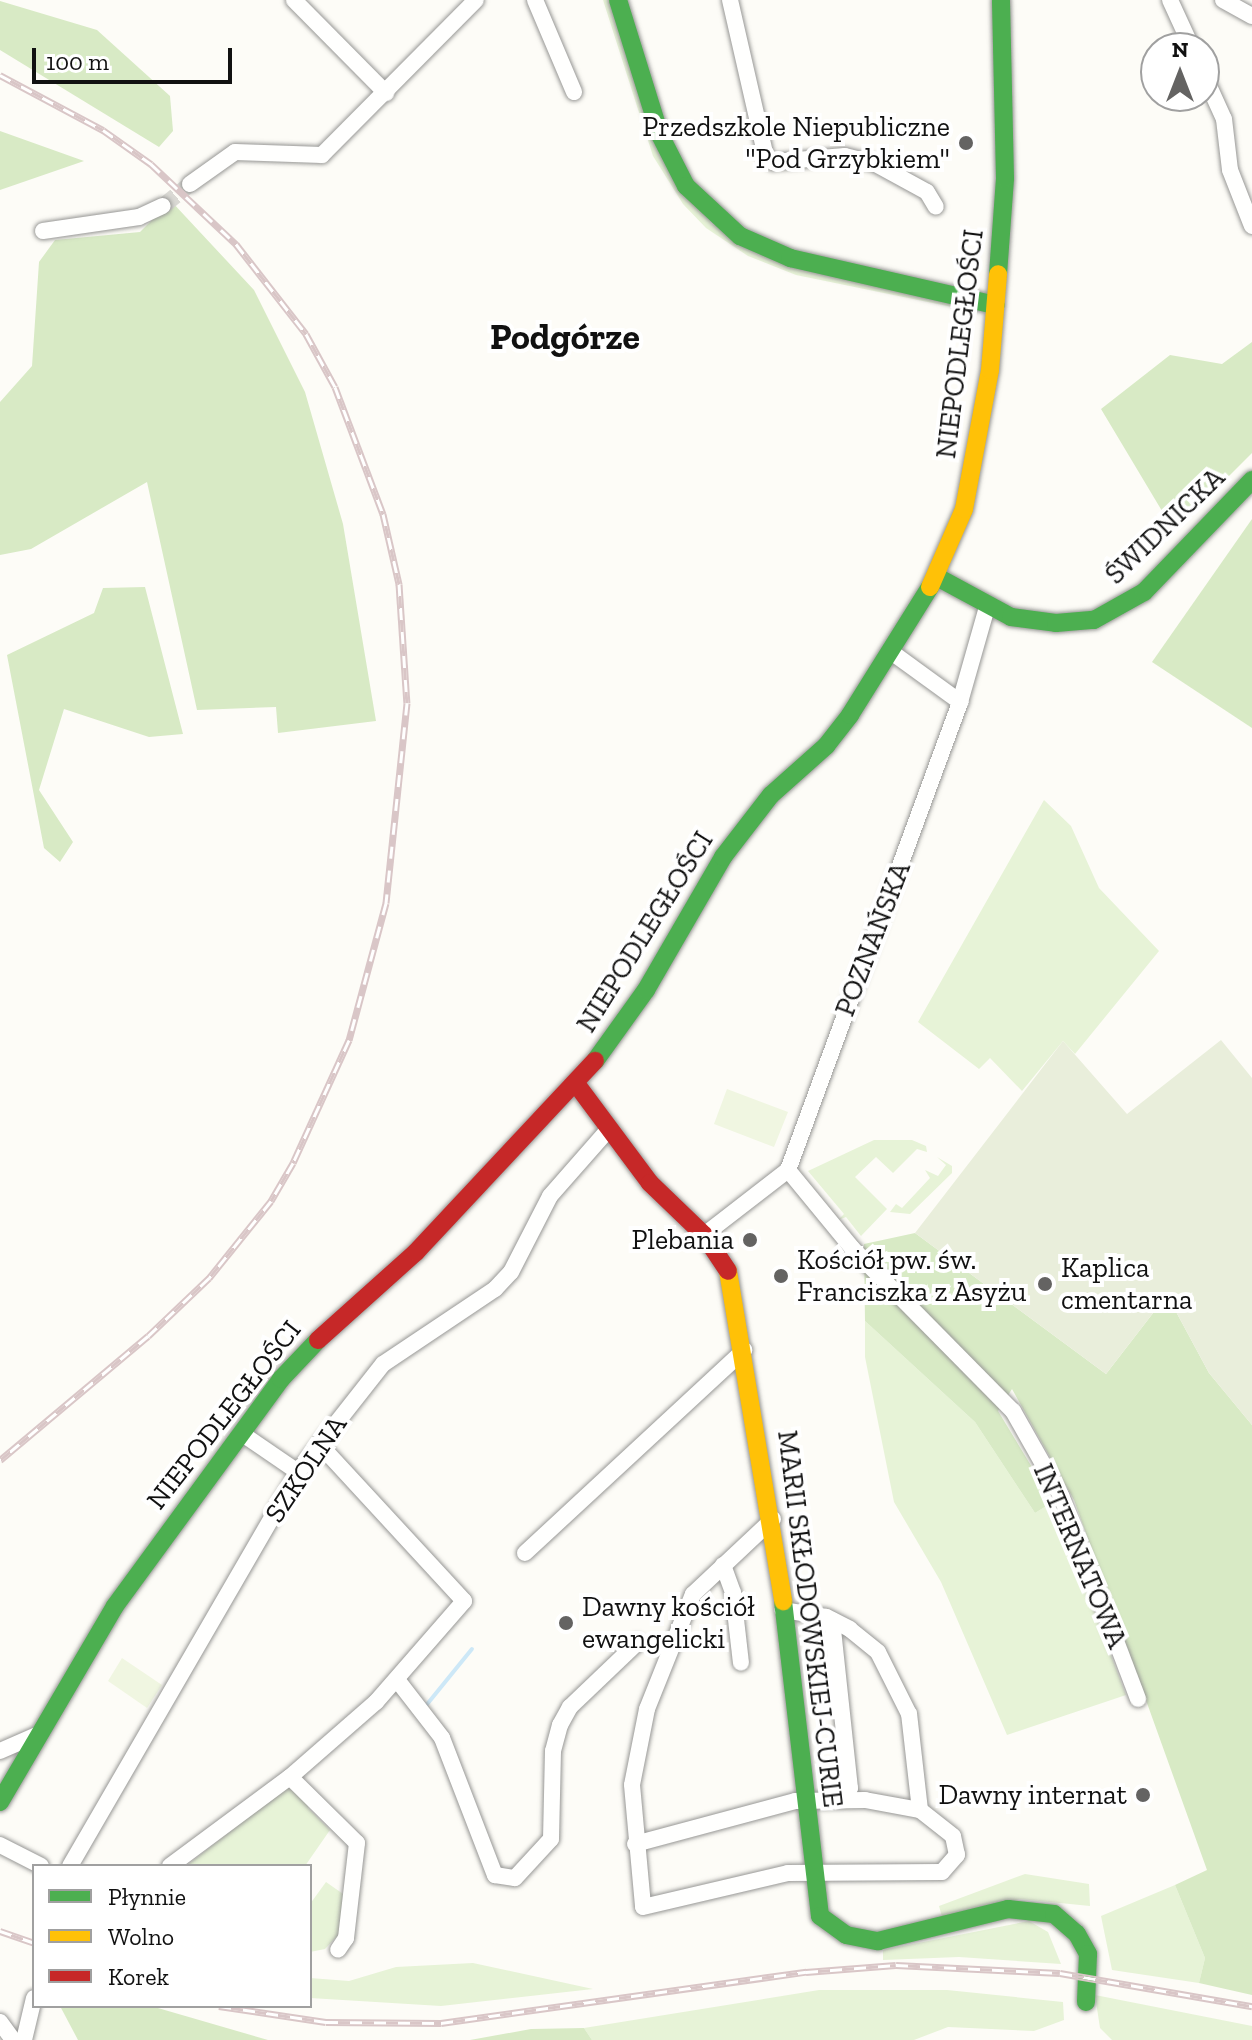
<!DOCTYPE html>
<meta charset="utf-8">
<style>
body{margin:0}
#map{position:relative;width:1252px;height:2040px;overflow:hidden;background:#fdfcf7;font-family:"Zilla Slab",serif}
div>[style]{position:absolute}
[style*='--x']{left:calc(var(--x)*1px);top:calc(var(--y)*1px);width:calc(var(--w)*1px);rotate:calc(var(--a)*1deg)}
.green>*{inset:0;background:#e7f3d7}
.forest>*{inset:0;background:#d8eac5}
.cemetery>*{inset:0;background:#e9eedb}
.pitch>*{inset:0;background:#f0f6e1}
.stream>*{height:4px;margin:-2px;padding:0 2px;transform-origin:2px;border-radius:2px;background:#cde8f7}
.street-tunnel>*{height:16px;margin-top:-8px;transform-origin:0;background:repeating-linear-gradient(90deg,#dad9d4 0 16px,transparent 0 24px)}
.roads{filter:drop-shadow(0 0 2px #979795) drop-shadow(0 0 2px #979795)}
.street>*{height:16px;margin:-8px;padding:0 8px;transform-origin:8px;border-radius:8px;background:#fffffe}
.fast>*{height:18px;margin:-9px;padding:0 9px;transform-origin:9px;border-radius:9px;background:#4caf50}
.slow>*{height:18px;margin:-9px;padding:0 9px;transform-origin:9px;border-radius:9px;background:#ffc107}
.jam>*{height:18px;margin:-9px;padding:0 9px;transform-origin:9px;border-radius:9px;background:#c62828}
.rail>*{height:7px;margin-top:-3.5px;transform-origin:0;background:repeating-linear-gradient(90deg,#fff 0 12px,#d9c6c7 0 24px);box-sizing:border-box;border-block:2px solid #d9c6c7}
.dots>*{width:22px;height:22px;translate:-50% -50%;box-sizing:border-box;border:4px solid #fff;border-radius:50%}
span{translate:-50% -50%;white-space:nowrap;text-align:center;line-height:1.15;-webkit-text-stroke:8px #fff;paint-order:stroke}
.poi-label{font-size:28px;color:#111}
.right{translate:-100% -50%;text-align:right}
.left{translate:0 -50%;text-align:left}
.street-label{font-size:28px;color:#111}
.district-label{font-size:36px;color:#111;font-weight:700}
.legend{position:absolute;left:32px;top:1864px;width:280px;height:144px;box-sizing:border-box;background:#fff;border:2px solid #a0a0a0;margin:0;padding:10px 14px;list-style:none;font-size:24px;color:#111}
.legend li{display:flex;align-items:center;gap:16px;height:40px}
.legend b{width:40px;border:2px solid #a0a0a0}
.north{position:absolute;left:1140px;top:32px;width:80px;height:80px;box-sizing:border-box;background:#fff;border:2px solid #a0a0a0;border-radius:50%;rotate:0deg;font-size:22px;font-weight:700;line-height:32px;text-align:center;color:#111}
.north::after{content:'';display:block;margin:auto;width:28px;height:36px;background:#646362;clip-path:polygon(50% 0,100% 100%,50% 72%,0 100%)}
.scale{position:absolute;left:32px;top:48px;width:200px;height:36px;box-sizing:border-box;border:4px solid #111;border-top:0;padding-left:10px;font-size:24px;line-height:28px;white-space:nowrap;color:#111;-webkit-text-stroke:6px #fff;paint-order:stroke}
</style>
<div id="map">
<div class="green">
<i style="clip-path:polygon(603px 0,609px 0,711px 224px,963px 305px,962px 309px,796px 275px,748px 256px,706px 228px,683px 204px,653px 156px)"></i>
<i style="clip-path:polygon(1044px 800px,1071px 826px,1099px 888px,1159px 951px,1075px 1054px,1063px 1041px,1022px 1091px,990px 1058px,979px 1069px,918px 1022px)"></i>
<i style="clip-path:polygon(874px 1140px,912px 1140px,926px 1146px,927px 1152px,917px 1149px,893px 1173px,876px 1157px,855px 1177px,887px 1209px,861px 1236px,846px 1217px,838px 1220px,844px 1214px,808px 1171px)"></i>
<i style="clip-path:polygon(937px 1157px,952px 1166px,952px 1173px,910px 1214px,890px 1212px,896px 1204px,902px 1208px,930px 1178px,925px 1170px,938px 1176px,946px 1165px)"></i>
<i style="clip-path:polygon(865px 1321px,975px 1422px,1035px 1513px,1053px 1502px,1126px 1695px,1007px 1735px,941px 1582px,894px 1502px,865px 1357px)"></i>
<i style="clip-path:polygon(287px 1787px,311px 1803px,308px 1808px,330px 1830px,305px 1866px,186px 1866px)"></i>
<i style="clip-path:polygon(1025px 1874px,1089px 1884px,1090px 1906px,1020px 1899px,942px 1917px,939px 1906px)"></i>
<i style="clip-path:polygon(326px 1882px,346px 1896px,341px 1932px,325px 1949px,310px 1952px,310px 1904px)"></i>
<i style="clip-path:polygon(1175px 1885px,1205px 1958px,1199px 1983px,1112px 1970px,1101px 1916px)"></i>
<i style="clip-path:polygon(1029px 1921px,1048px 1932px,1061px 1964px,959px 1957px,883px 1960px,883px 1950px)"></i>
<i style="clip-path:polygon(473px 1963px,593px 1989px,441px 2006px,310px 1998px,310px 1978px,349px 1981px,396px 1967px)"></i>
<i style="clip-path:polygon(819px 1990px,947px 1990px,1063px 2002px,1064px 2020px,1034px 2031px,948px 2027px,914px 2040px,592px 2040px,584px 2028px)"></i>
<i style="clip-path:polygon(1095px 1995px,1252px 2026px,1252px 2040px,1112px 2040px,1100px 2028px)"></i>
</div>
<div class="forest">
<i style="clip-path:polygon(0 1px,97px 30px,170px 96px,173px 131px,159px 147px,0 50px)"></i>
<i style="clip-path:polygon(0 131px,84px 161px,0 190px)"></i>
<i style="clip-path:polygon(171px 201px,254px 290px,305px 392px,343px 524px,376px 721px,278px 733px,276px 707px,197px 710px,147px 482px,31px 549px,0 555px,0 402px,32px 366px,39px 262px,55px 240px,140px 232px)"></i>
<i style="clip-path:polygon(1252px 342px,1252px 453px,1174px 531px,1101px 409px,1170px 355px,1222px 364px)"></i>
<i style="clip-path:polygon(1252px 519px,1252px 728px,1152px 662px)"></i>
<i style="clip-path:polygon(145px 587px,183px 734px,149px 737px,64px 709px,39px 790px,73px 842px,60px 862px,44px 848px,7px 655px,94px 613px,103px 588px)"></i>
<i style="clip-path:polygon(915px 1233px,1106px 1374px,1167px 1295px,1209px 1373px,1252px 1425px,1252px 1995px,1199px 1983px,1205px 1958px,1175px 1885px,1207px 1870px,1074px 1500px,1012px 1389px,998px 1411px,1053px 1502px,1035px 1513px,975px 1422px,865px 1321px,864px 1244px)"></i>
<i style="clip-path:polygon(60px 2006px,151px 2006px,268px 2040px,78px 2040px)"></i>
<i style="clip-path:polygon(584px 2028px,592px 2040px,470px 2040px,531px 2029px)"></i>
</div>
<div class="cemetery">
<i style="clip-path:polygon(1221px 1040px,1252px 1078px,1252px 1425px,1209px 1373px,1167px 1295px,1106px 1374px,915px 1233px,1063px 1041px,1127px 1114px)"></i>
</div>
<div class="pitch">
<i style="clip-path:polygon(727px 1089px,788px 1112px,774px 1147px,714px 1124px)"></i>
<i style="clip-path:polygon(122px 1658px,162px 1685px,147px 1708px,108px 1681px)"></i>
</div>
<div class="stream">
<i style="--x:424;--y:1708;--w:76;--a:-50.9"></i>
</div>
<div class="street-tunnel">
<i style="--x:163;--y:206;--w:35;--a:-39"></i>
</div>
<div class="roads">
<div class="street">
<i style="--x:294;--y:0;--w:131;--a:45.3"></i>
<i style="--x:535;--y:0;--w:100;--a:67"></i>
<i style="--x:730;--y:0;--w:161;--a:77.1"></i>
<i style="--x:766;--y:157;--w:9;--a:36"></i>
<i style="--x:773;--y:162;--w:72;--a:-4.8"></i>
<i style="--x:845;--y:156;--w:30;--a:14"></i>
<i style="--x:874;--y:163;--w:60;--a:28.7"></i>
<i style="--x:927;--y:192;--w:17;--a:59"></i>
<i style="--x:1170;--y:0;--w:53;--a:65.4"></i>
<i style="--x:1223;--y:0;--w:33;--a:29"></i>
<i style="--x:1204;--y:75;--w:48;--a:65.6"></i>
<i style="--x:1224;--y:119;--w:51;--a:83.3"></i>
<i style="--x:1230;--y:170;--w:60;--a:68.6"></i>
<i style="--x:190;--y:184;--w:55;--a:-35.4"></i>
<i style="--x:235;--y:152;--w:87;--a:2"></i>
<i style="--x:322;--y:155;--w:218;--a:-45.2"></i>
<i style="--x:43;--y:231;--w:97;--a:-8.3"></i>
<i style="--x:139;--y:217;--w:26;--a:-25"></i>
<i style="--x:894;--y:654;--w:82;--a:36"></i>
<i style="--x:788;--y:1170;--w:101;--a:50.6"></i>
<i style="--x:852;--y:1248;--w:229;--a:45.4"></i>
<i style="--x:1013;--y:1411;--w:98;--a:60.5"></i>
<i style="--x:1061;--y:1496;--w:217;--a:69.2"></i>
<i style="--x:704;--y:1235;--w:106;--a:-37.7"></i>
<i style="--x:788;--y:1170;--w:499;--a:-69.8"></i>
<i style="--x:960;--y:702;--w:99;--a:-74.1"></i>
<i style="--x:241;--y:1433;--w:69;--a:34.4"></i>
<i style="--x:773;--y:1519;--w:110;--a:136.8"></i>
<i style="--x:693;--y:1594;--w:124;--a:111.8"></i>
<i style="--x:647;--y:1709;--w:77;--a:101.2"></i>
<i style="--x:632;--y:1785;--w:122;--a:84.8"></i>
<i style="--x:643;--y:1907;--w:149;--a:-13.2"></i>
<i style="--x:788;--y:1873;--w:154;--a:-0.4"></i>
<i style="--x:942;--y:1872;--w:23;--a:-49"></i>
<i style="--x:957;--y:1855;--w:19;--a:-102"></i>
<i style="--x:953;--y:1836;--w:42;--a:-141.8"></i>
<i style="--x:920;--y:1810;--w:97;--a:-96.5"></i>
<i style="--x:909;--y:1714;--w:69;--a:-116.6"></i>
<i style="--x:878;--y:1652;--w:36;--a:-141"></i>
<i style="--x:850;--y:1629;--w:27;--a:-153"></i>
<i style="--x:826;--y:1617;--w:44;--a:-170.8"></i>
<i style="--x:525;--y:1553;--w:299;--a:-42.8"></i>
<i style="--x:723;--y:1565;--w:30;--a:70"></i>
<i style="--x:733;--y:1593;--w:70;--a:83.5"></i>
<i style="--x:832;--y:1620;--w:169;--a:83.9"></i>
<i style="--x:850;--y:1788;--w:13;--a:117"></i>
<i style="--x:398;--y:1681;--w:72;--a:52.3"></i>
<i style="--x:442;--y:1738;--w:147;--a:68.9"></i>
<i style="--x:495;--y:1875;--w:20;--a:9"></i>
<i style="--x:515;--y:1878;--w:53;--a:-47.3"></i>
<i style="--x:551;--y:1839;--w:88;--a:-88.7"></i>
<i style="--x:553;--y:1751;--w:27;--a:-75"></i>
<i style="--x:560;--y:1725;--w:21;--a:-61"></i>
<i style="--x:570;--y:1707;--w:93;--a:-43.7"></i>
<i style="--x:0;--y:1751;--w:43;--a:-23.6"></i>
<i style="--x:290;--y:1777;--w:94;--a:44.6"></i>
<i style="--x:357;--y:1843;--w:96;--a:96.6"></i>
<i style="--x:346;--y:1938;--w:14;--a:124"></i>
<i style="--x:635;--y:1844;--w:166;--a:-15"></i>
<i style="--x:795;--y:1801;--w:70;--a:-0.8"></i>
<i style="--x:865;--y:1800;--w:56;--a:10.3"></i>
<i style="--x:0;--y:1845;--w:46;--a:27.1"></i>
<i style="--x:70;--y:1866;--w:455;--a:-59.9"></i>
<i style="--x:298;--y:1472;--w:137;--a:-51.8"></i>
<i style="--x:383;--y:1364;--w:135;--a:-33.8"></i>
<i style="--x:495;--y:1289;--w:23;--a:-47"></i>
<i style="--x:511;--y:1272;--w:85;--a:-62.8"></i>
<i style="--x:550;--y:1196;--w:88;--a:-48.7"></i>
<i style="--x:170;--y:1866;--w:149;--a:-36.6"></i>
<i style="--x:290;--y:1777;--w:114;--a:-41.1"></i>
<i style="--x:376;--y:1702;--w:134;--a:-48.9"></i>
<i style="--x:464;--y:1601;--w:212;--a:-132.7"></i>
<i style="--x:0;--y:2022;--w:22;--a:54"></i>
<i style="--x:24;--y:2040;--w:43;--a:-76.6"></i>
</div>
<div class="fast">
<i style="--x:618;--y:0;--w:141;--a:72.7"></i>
<i style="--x:660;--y:135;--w:57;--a:63"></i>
<i style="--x:686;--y:186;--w:74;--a:42.8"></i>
<i style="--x:740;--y:236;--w:55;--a:23.7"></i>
<i style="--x:790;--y:258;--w:211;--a:12.9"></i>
<i style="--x:998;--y:274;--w:96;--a:-85.8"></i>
<i style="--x:1005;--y:178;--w:178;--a:-91.3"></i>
<i style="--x:937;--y:577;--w:84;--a:28.4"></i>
<i style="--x:1011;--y:617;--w:45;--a:7.6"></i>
<i style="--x:1056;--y:623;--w:38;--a:-5"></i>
<i style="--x:1094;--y:620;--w:57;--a:-29.2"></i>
<i style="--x:1144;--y:592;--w:156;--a:-46"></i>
<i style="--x:595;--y:1061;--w:87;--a:-54.3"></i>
<i style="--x:646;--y:990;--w:154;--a:-59.9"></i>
<i style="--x:723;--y:857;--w:78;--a:-52.3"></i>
<i style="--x:771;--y:795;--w:74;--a:-41.7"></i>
<i style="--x:826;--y:746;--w:39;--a:-52"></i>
<i style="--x:850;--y:715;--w:151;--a:-58"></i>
<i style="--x:783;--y:1601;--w:317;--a:83.3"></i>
<i style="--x:820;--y:1916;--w:32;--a:36"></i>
<i style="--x:846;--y:1935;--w:33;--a:11"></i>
<i style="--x:878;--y:1941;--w:134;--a:-13.8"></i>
<i style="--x:1008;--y:1909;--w:46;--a:6.2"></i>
<i style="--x:1054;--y:1914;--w:30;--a:41"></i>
<i style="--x:1077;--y:1934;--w:23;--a:61"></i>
<i style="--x:1088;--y:1954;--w:48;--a:92.4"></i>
<i style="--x:0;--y:1802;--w:227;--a:-59.6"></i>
<i style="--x:115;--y:1606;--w:281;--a:-53.8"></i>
<i style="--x:281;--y:1379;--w:54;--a:-46.5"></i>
</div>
<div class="slow">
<i style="--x:930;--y:587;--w:85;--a:-66.4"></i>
<i style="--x:964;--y:509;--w:141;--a:-79.4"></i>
<i style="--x:990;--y:370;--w:96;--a:-85.2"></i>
<i style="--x:728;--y:1271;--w:335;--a:80.5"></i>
</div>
<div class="jam">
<i style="--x:577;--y:1085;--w:122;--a:53.3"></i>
<i style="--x:650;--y:1183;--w:75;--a:43.9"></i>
<i style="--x:704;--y:1235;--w:43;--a:56.3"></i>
<i style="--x:318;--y:1340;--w:132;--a:-41.9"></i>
<i style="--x:416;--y:1252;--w:262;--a:-46.9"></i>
</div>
</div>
<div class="rail">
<i style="--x:0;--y:75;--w:117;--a:28.1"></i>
<i style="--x:103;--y:130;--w:59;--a:35.3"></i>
<i style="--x:151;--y:164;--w:117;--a:43.3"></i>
<i style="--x:236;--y:244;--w:114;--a:52.1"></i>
<i style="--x:306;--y:334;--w:60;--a:61.3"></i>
<i style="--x:335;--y:387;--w:136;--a:69.3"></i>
<i style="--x:383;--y:514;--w:72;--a:77.1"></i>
<i style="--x:399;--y:584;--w:119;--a:86.2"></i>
<i style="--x:407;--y:703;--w:201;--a:96"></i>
<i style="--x:386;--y:903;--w:142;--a:105.1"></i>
<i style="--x:349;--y:1040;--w:135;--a:114.5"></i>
<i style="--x:293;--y:1163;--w:44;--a:120.1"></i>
<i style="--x:271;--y:1201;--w:99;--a:128.8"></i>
<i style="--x:209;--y:1278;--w:84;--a:136.4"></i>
<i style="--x:148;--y:1336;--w:193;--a:140"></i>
<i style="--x:0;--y:1931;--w:36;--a:19"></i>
<i style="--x:219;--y:2006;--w:108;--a:8.5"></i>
<i style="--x:326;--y:2022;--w:115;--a:0.5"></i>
<i style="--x:441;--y:2023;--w:369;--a:-8"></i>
<i style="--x:806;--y:1972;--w:90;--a:-4.4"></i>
<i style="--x:896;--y:1965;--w:164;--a:2.8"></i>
<i style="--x:1060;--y:1973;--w:195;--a:9.8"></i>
</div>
<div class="dots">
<i style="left:966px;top:143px;background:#646362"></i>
<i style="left:750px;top:1240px;background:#646362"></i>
<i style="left:781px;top:1276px;background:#646362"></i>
<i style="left:1045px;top:1284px;background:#646362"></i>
<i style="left:566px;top:1623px;background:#646362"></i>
<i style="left:1143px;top:1795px;background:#646362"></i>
</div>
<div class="poi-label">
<span class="right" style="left:950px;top:143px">Przedszkole Niepubliczne<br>"Pod Grzybkiem"</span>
<span class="right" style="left:734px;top:1240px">Plebania</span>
<span class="left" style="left:797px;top:1276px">Kościół pw. św.<br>Franciszka z Asyżu</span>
<span class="left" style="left:1061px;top:1284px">Kaplica<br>cmentarna</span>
<span class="left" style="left:582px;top:1623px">Dawny kościół<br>ewangelicki</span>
<span class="right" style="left:1127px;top:1795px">Dawny internat</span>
</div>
<div class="street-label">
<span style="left:960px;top:344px;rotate:-83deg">NIEPODLEGŁOŚCI</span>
<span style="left:1165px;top:526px;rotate:-44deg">ŚWIDNICKA</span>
<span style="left:645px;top:932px;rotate:-58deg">NIEPODLEGŁOŚCI</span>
<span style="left:873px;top:939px;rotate:-69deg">POZNAŃSKA</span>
<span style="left:224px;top:1415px;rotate:-52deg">NIEPODLEGŁOŚCI</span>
<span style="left:306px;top:1469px;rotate:-56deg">SZKOLNA</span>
<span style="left:1080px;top:1556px;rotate:67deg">INTERNATOWA</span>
<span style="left:810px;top:1619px;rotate:83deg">MARII SKŁODOWSKIEJ-CURIE</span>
</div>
<div class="district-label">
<span style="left:565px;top:337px">Podgórze</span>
</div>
<ul class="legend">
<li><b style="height:10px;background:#4caf50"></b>Płynnie</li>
<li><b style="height:10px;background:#ffc107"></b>Wolno</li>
<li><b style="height:10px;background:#c62828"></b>Korek</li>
</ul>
<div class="north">N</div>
<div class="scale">100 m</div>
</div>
